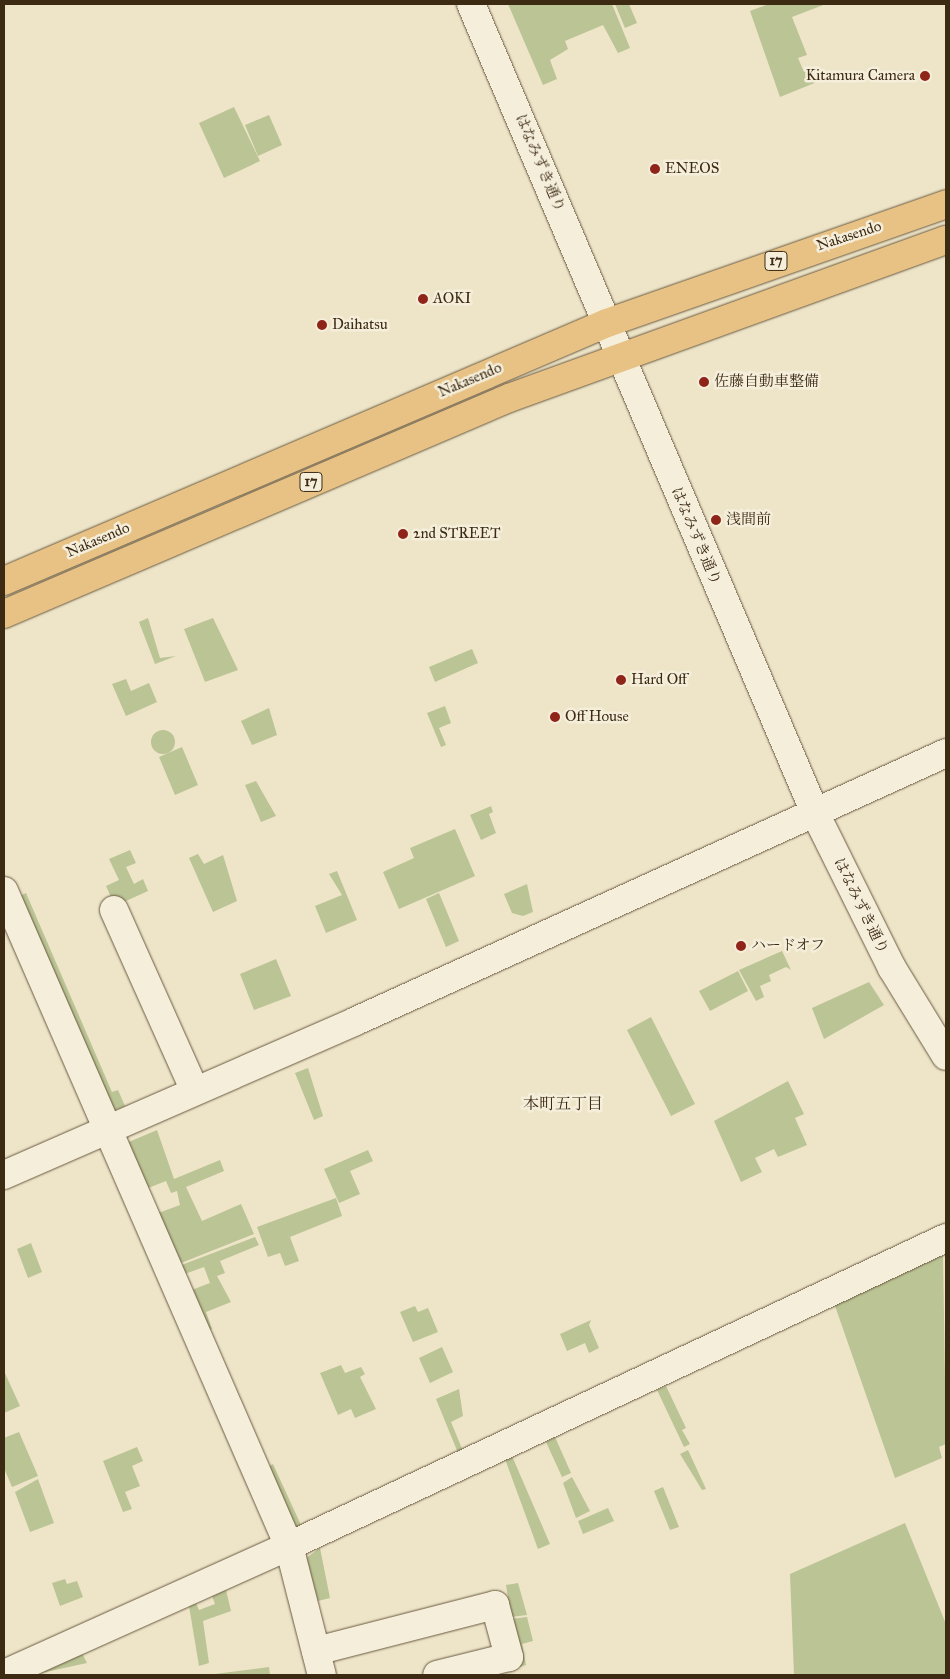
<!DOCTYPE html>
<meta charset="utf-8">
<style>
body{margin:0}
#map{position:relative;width:950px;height:1679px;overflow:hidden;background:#eee5c8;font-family:"IM FELL Great Primer","Noto Serif JP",serif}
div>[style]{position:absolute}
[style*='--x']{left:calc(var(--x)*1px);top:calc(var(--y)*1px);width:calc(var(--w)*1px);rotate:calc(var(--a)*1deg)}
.green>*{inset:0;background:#bbc494}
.round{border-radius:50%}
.roads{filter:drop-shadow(0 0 1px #695940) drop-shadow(0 0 1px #695940)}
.minor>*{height:28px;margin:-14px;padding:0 14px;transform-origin:14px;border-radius:14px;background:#f4eedb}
.tertiary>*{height:28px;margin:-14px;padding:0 14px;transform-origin:14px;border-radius:14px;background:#f4eedb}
.trunk>*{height:28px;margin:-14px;padding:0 14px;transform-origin:14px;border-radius:14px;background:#e7c284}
.dots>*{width:14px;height:14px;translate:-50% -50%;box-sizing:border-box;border:2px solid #f4eedb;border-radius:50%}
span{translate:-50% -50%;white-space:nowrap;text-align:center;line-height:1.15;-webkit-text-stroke:5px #f4eedb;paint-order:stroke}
.shield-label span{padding:1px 4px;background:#f4eedb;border:1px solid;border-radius:4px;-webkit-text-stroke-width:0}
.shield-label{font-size:14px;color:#3d2a13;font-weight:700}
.poi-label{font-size:15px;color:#3d2a13}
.right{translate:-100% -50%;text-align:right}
.left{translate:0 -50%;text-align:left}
.street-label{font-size:15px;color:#3d2a13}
.neighbourhood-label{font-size:16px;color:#3d2a13}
.frame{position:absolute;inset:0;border:5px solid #3d2a13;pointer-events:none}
</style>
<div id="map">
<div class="green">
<i style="clip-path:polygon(508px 4px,612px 4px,630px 48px,618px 53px,603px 25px,565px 41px,568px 49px,550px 60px,557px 79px,543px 85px)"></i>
<i style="clip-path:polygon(615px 4px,629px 4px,637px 23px,625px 28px)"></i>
<i style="clip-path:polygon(769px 4px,826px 4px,792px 17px,807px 55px,798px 58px,804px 72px,813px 70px,817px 82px,780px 97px,750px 11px)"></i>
<i style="clip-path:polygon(234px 107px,260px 161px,224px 178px,199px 123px)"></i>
<i style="clip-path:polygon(269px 115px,282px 145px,258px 156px,245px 125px)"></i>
<i style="clip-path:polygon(148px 618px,160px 658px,176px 656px,155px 664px,139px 622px)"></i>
<i style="clip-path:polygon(213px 618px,238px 670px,205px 682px,184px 629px)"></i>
<i style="clip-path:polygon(472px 649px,478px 663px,435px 682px,429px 667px)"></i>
<i style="clip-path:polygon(126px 679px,131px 691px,149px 683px,157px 702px,126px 716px,112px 684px)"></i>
<i style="clip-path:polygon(445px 706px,451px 723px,439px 728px,446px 745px,441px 747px,427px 713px)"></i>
<i style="clip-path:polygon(269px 708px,277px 735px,252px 745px,241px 721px)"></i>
<i class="round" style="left:151px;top:730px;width:24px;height:24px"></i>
<i style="clip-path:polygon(182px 747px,198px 785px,175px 795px,159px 757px)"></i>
<i style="clip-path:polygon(256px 781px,276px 816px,261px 822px,245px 785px)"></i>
<i style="clip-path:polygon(491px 806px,493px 812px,489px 814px,496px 833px,481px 840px,470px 815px)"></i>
<i style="clip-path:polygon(455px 829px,475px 876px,399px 909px,383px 872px,414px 858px,410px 848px)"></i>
<i style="clip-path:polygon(130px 850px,136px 863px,126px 867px,134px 884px,143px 879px,148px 891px,115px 906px,106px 886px,119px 880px,109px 859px)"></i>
<i style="clip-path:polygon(198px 854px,204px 864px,223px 855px,237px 901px,213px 912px,189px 858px)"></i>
<i style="clip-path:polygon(337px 871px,357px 920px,326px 933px,315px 906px,342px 895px,329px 874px)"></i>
<i style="clip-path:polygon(527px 884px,533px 912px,523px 916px,512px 913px,504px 894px)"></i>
<i style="clip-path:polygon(26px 893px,112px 1092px,118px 1090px,125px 1106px,110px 1112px,17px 897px)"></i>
<i style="clip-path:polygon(439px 893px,459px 941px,446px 947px,426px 899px)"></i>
<i style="clip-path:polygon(782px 951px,791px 970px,786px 967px,769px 975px,771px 981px,760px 986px,764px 997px,756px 1001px,739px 970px)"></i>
<i style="clip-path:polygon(276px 959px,291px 996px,254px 1010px,240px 974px)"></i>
<i style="clip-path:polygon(738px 971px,748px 991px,710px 1011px,699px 991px)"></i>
<i style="clip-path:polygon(869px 982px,884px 1005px,824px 1039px,812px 1008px)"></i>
<i style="clip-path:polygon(651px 1017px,695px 1104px,671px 1116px,627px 1030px)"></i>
<i style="clip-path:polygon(308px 1068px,323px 1116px,314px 1120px,295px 1073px)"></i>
<i style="clip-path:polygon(788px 1081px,804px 1114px,795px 1118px,807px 1145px,778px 1157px,774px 1149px,755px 1158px,762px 1172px,741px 1182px,714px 1121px)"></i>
<i style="clip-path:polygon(157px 1130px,174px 1179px,220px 1160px,224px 1171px,186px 1187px,202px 1221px,241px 1204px,254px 1234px,176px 1265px,153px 1215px,180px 1205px,177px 1191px,171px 1193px,166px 1181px,143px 1190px,124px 1144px)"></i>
<i style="clip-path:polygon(368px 1150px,373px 1161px,350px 1171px,360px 1194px,339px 1203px,324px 1169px)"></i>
<i style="clip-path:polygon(336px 1198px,342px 1216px,290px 1237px,299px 1261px,285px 1266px,280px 1253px,268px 1257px,257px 1227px)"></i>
<i style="clip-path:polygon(255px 1237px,259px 1245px,220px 1261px,225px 1273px,217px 1276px,231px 1302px,206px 1312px,212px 1329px,206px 1332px,189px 1291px,210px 1283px,204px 1267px,182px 1275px,179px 1266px)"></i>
<i style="clip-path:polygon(31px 1243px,42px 1272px,28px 1278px,17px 1249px)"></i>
<i style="clip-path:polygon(943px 1251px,946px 1444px,939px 1447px,942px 1458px,895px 1478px,834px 1303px)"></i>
<i style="clip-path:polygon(415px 1306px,418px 1312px,428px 1308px,438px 1332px,413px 1342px,400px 1312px)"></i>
<i style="clip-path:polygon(591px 1320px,589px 1325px,599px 1348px,589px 1353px,585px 1343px,567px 1351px,560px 1334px)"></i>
<i style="clip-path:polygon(442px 1347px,453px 1372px,430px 1383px,419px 1358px)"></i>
<i style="clip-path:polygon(341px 1365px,345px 1373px,361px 1367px,365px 1374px,360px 1377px,376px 1409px,355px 1418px,351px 1409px,338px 1415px,320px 1373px)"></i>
<i style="clip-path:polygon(4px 1371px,20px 1406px,4px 1413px)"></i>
<i style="clip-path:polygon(666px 1386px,686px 1428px,682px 1430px,690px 1444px,684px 1447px,657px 1390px)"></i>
<i style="clip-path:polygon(459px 1389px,463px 1416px,451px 1422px,463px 1451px,458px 1453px,436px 1399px)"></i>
<i style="clip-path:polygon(19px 1432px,38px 1476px,12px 1487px,4px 1468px,4px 1438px)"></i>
<i style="clip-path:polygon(555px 1437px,571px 1473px,562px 1477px,546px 1442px)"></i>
<i style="clip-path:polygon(137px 1447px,143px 1461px,132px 1466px,140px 1486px,125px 1492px,132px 1509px,123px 1512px,103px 1461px)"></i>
<i style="clip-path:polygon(688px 1450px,706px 1489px,702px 1490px,680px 1454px)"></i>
<i style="clip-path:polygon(512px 1456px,550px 1544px,538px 1549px,505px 1459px)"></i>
<i style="clip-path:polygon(273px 1464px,301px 1525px,293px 1529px,265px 1468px)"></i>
<i style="clip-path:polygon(572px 1477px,590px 1511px,576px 1518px,563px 1483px)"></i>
<i style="clip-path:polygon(38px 1479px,54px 1523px,30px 1532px,15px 1492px)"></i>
<i style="clip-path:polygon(663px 1487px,679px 1527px,670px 1530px,654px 1491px)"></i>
<i style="clip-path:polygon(608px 1508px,614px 1521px,583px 1534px,578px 1521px)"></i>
<i style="clip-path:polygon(905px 1523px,946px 1624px,946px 1675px,794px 1675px,790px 1574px)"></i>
<i style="clip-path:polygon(320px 1548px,330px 1598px,318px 1601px,306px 1558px)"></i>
<i style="clip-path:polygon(65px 1579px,67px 1584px,77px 1581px,83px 1597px,60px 1606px,52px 1583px)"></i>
<i style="clip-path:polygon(518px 1583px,527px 1615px,511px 1617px,506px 1585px)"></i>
<i style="clip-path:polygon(226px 1590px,231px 1611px,203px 1621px,209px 1663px,199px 1666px,189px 1606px,196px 1603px,199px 1610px,215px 1604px,212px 1596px)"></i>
<i style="clip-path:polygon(527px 1617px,533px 1641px,522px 1644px,526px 1665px,520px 1667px,511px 1619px)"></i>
<i style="clip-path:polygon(82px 1653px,87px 1663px,32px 1675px)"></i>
<i style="clip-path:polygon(269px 1667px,270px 1675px,207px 1675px)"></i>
</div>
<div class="roads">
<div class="minor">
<i style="--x:4;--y:891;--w:714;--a:66.49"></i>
<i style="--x:289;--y:1546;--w:133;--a:75.7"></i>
<i style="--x:114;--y:910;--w:198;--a:65.9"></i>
<i style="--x:4;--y:1175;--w:384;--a:-23.6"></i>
<i style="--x:356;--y:1021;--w:648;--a:-24.43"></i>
<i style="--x:316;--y:1651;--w:185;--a:-14.4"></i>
<i style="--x:495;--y:1605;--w:54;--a:74.9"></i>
<i style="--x:509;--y:1657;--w:74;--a:166"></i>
<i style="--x:4;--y:1674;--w:312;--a:-24.2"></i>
<i style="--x:289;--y:1546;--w:726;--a:-25.12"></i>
</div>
<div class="tertiary">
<i style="--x:471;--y:4;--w:879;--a:66.96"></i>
<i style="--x:815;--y:813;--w:173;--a:63.6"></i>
<i style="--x:892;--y:968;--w:103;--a:58.5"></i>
</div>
<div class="trunk">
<i style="--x:4;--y:581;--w:656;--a:-23.16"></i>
<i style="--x:607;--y:323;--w:359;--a:-19.3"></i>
<i style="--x:4;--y:614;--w:549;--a:-23.16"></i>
<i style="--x:509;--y:398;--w:465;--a:-19.9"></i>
</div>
</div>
<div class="dots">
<i style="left:925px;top:76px;background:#8f2418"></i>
<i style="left:655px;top:169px;background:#8f2418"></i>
<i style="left:423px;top:299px;background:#8f2418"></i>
<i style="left:322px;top:325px;background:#8f2418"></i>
<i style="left:704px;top:382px;background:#8f2418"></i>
<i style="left:716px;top:520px;background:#8f2418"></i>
<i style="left:403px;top:534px;background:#8f2418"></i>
<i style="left:621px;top:680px;background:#8f2418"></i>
<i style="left:555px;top:717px;background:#8f2418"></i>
<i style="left:741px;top:946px;background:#8f2418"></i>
</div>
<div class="shield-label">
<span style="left:776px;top:261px">17</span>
<span style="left:311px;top:482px">17</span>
</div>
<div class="poi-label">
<span class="right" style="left:915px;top:76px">Kitamura Camera</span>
<span class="left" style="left:665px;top:169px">ENEOS</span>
<span class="left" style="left:433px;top:299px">AOKI</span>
<span class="left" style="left:332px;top:325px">Daihatsu</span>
<span class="left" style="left:714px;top:382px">佐藤自動車整備</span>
<span class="left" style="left:726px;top:520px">浅間前</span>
<span class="left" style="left:413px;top:534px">2nd STREET</span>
<span class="left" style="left:631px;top:680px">Hard Off</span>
<span class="left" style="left:565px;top:717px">Off House</span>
<span class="left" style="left:751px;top:946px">ハードオフ</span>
</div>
<div class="street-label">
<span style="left:540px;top:163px;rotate:67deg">はなみずき通り</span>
<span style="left:849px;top:236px;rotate:-18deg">Nakasendo</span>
<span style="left:470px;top:380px;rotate:-23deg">Nakasendo</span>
<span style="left:696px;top:536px;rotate:67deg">はなみずき通り</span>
<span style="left:98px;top:540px;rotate:-23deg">Nakasendo</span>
<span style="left:861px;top:906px;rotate:64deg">はなみずき通り</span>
</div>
<div class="neighbourhood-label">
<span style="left:563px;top:1104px">本町五丁目</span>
</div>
<div class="frame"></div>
</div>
